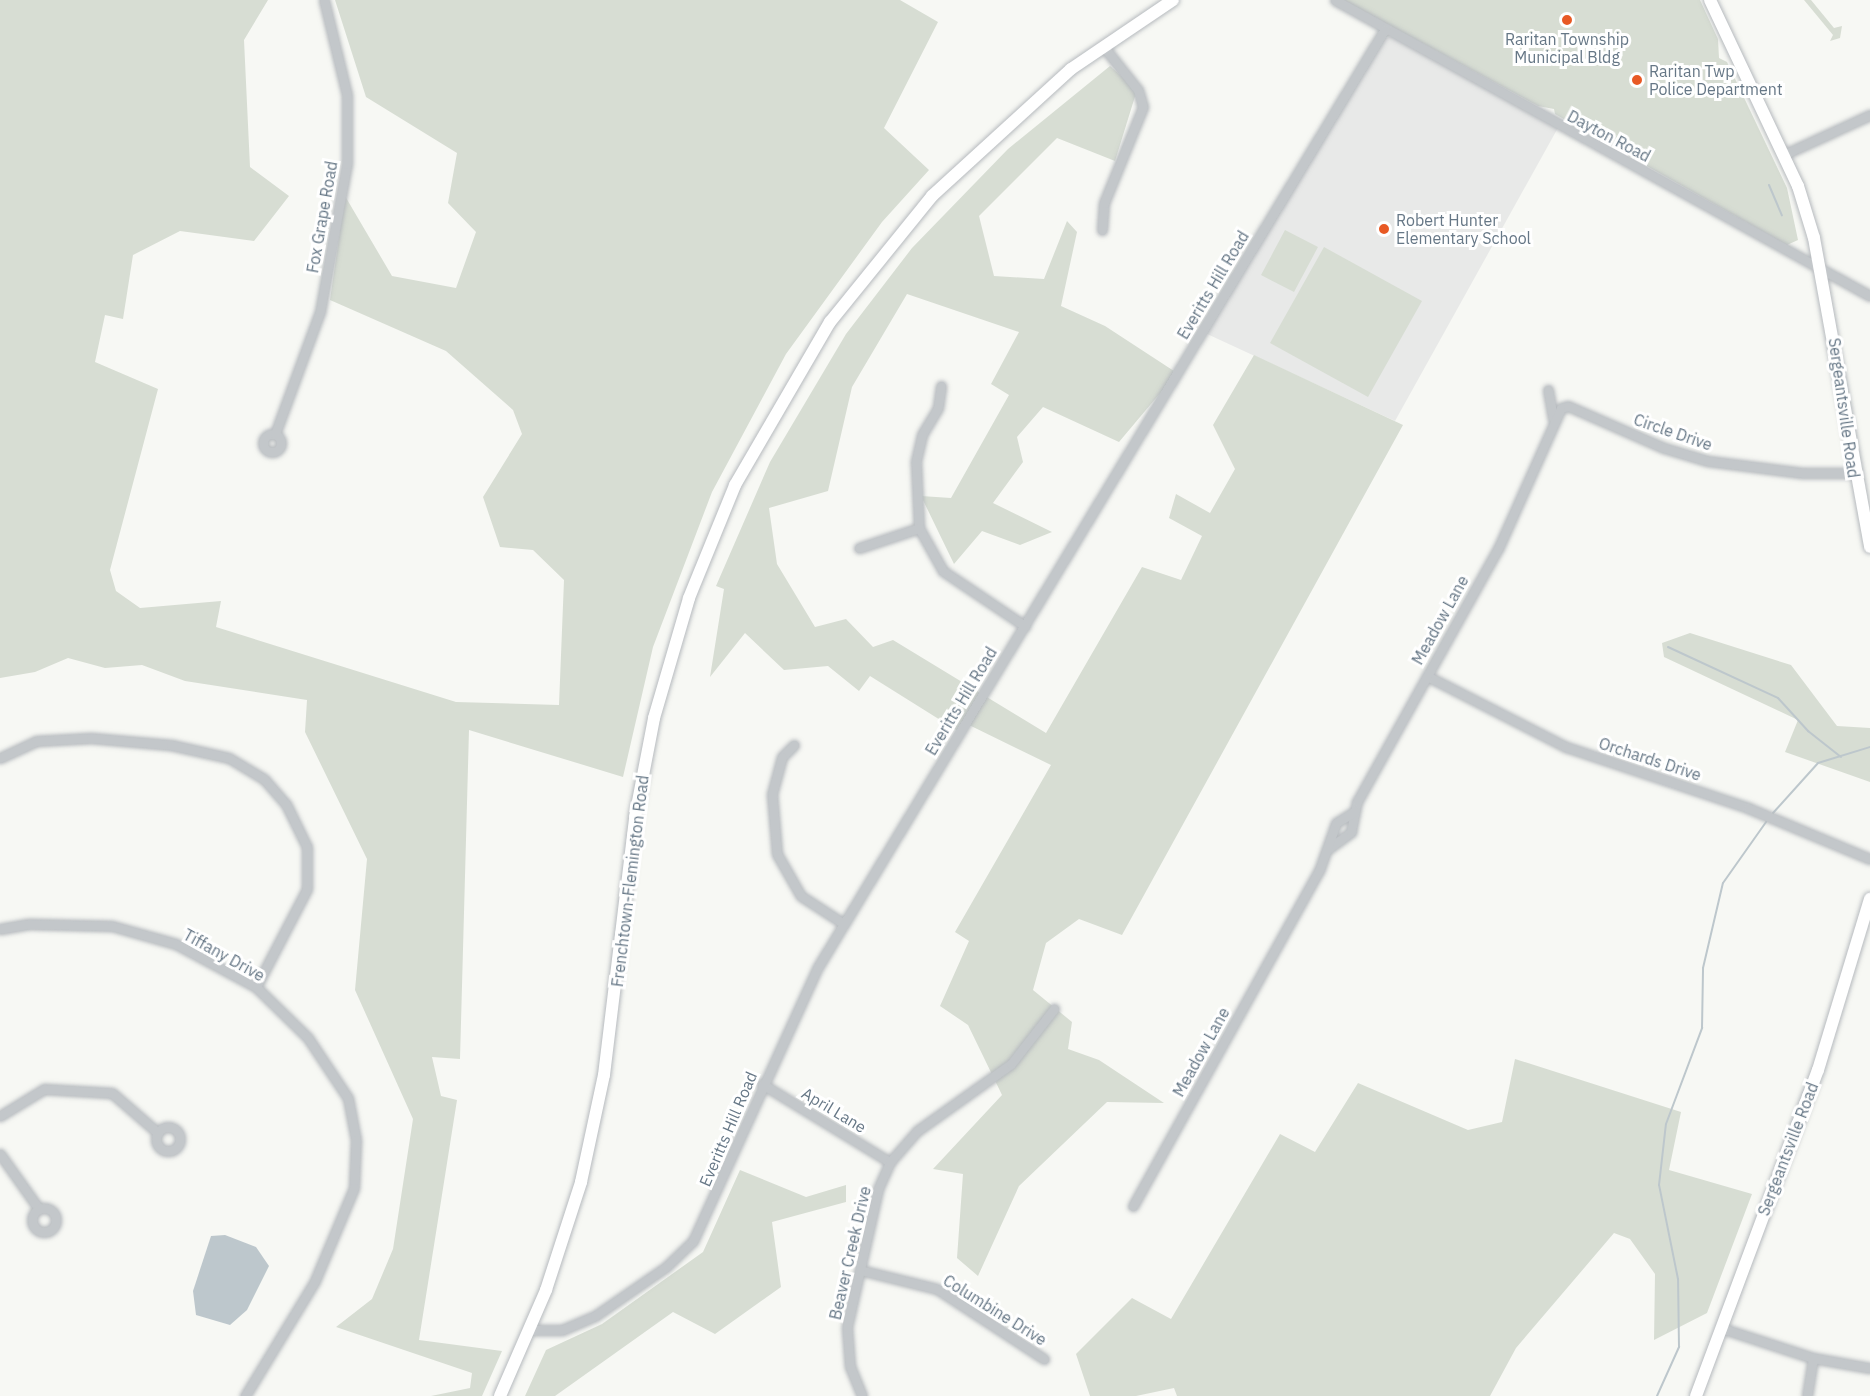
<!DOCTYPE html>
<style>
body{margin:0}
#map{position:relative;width:1870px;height:1396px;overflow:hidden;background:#f7f8f4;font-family:"IBM Plex Sans",sans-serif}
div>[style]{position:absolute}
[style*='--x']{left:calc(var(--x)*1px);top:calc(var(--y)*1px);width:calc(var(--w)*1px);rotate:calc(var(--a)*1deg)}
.built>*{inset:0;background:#e8e9e8}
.green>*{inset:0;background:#d7ddd3}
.water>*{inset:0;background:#bdc7cc}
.stream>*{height:2px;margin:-1px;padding:0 1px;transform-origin:1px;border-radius:1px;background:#bdc7cc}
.roads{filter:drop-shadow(0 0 2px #b6babe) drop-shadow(0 0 2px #b6babe)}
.minor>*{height:9px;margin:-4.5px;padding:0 4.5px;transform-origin:4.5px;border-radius:4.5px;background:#c3c7ca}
.minor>.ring{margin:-4.5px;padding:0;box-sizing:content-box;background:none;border:9px solid #c3c7ca;border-radius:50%}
.major>*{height:12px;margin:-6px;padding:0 6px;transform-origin:6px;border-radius:6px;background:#fff}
.dots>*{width:16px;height:16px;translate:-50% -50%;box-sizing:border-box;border:3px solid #fff;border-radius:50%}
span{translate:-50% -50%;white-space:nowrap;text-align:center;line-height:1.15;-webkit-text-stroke:6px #fff;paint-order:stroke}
.poi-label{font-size:16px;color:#667786}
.left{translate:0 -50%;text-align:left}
.street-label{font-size:16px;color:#667786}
</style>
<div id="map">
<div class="built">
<i style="clip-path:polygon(1397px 35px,1559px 126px,1395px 421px,1205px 333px,1383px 39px)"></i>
</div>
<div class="green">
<i style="clip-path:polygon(0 0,268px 0,244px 40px,250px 167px,289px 196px,254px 241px,180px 231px,133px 255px,123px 319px,105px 315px,95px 362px,158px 389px,110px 570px,116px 591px,140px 608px,221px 601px,216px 627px,456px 702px,559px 705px,564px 580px,533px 550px,500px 547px,483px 497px,522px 434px,513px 410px,446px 351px,330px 300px,345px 196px,392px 276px,456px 288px,476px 232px,448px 203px,457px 153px,366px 97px,335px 0,900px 0,938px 22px,884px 128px,929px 170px,882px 222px,786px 354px,712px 492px,653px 647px,623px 777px,469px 730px,460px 1059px,432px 1057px,441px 1096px,457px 1100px,419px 1340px,502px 1351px,482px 1396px,431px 1396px,470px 1388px,472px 1373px,336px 1327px,372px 1299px,393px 1249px,413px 1119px,355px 990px,367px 859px,305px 732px,307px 700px,185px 681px,142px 665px,105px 668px,68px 658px,35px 672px,0 678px)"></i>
<i style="clip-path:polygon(1343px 0,1700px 0,1718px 39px,1719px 58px,1727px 62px,1787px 188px,1798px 240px,1787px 245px,1776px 239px,1555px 114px,1554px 109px,1538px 106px)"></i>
<i style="clip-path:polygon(1804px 0,1811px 0,1834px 28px,1842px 26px,1840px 38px,1830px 41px,1833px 35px)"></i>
<i style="clip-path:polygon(1110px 66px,1137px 90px,1115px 161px,1057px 138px,979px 216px,994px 276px,1044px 279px,1067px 221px,1077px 232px,1061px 306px,1105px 326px,1177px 373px,1119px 442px,1043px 407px,1017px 437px,1023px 462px,993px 503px,1052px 532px,1020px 545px,982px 531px,954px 564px,921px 496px,951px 498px,1009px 395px,991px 384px,1019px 332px,907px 294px,852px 387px,828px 491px,769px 508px,777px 564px,815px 627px,846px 619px,873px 647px,893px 640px,1046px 733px,1142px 567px,1181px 580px,1202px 536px,1169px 518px,1176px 494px,1210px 513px,1235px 469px,1213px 425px,1254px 355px,1403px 425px,1122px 935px,1079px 919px,1046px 943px,1033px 990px,1072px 1022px,1068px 1049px,1099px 1060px,1164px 1103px,1107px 1102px,1019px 1186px,978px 1276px,957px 1258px,963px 1174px,933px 1169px,1002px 1095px,968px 1025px,940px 1006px,969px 941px,955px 932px,1051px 765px,967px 724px,961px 733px,870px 676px,859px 691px,828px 666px,784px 670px,745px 633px,710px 677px,724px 589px,716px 586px,770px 462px,846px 334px,912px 248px,1008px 149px)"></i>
<i style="clip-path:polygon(1285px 230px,1318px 247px,1294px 292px,1261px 275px)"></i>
<i style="clip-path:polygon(1324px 247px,1422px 301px,1368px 397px,1270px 343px)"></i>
<i style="clip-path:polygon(1690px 633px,1791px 665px,1837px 726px,1870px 728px,1870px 782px,1785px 752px,1798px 720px,1664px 657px,1662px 643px)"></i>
<i style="clip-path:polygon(1515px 1059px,1681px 1112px,1669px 1170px,1752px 1194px,1707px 1313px,1654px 1340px,1655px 1274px,1630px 1239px,1614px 1233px,1516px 1348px,1490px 1396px,1177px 1396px,1174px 1388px,1136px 1396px,1090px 1396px,1076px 1354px,1132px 1298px,1171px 1319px,1280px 1134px,1315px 1152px,1358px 1083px,1468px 1130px,1502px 1122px)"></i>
<i style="clip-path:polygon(740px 1170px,806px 1197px,846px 1185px,846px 1202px,772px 1222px,781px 1287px,715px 1334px,673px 1312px,555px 1396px,525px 1396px,546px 1350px,602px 1324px,703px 1252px)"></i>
</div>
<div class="water">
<i style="clip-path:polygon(225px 1235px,256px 1247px,269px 1266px,247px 1310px,230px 1325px,196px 1315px,193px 1291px,211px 1236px)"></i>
</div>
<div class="stream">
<i style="--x:1769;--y:185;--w:33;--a:67"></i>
<i style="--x:1668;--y:647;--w:121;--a:24.9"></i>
<i style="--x:1778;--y:698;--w:45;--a:47.7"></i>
<i style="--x:1808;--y:731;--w:42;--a:38.2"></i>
<i style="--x:1773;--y:813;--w:67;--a:-48"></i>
<i style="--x:1818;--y:763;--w:54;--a:-17.1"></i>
<i style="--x:1657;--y:1396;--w:54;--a:-65.8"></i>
<i style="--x:1679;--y:1347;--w:68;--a:-90.8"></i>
<i style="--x:1678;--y:1279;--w:96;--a:-101.4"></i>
<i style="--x:1659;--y:1185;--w:61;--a:-83.5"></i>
<i style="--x:1666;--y:1124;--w:103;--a:-69.4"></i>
<i style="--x:1702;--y:1028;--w:60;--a:-89"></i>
<i style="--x:1703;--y:968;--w:87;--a:-76.8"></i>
<i style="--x:1723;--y:883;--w:75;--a:-54.8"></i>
</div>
<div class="roads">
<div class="minor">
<i style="--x:1335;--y:0;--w:611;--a:28.95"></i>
<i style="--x:1783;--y:155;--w:96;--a:-24.7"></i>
<i style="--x:1102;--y:230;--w:27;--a:-86"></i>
<i style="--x:1104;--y:203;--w:104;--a:-67.9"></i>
<i style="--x:1143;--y:107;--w:18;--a:-106"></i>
<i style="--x:1138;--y:90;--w:56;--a:-128.5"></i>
<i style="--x:941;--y:386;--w:22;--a:98"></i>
<i style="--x:938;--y:408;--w:31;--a:121"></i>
<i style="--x:922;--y:435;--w:28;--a:103"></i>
<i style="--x:916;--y:462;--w:66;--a:87.4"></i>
<i style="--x:919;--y:528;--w:49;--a:60.8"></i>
<i style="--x:943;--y:571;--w:99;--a:33.9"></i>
<i style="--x:1548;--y:390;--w:29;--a:80"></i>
<i class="ring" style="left:263px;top:434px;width:9px;height:9px"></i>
<i style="--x:275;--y:434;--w:130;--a:-69.8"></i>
<i style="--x:320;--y:312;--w:150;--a:-79.7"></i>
<i style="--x:347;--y:164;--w:69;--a:-90"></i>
<i style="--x:347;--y:95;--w:98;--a:-103.6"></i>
<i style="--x:859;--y:548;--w:63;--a:-18.4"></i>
<i style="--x:1427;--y:676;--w:156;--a:27.1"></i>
<i style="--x:1566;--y:747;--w:192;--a:18.5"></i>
<i style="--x:1748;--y:808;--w:132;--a:22.7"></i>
<i style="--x:794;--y:745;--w:17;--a:135"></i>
<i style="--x:782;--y:757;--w:38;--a:105"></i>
<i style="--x:772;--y:794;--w:60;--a:85.2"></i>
<i style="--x:777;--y:854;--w:48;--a:60.3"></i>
<i style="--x:801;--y:896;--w:51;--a:33.1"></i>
<i style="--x:0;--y:758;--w:40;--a:-25"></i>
<i style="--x:36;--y:741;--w:55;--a:-3.1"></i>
<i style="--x:91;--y:738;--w:80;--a:5"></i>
<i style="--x:171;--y:745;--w:59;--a:12.6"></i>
<i style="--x:229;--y:758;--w:41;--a:31"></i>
<i style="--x:264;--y:779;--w:33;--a:49"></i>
<i style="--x:286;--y:804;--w:48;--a:64"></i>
<i style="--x:307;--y:847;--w:42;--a:90"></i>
<i style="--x:307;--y:889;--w:110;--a:117.5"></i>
<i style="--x:1328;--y:849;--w:29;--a:-36"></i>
<i style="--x:1351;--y:832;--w:31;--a:-79"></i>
<i style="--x:1357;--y:802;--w:290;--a:-60.9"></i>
<i style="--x:1498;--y:549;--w:154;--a:-65.9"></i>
<i style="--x:1561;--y:408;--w:7;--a:-16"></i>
<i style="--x:1568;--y:406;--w:105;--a:23.6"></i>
<i style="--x:1664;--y:448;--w:46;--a:16.5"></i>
<i style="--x:1708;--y:461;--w:95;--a:7.3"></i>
<i style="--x:1802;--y:473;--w:51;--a:0"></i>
<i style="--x:0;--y:929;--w:29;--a:-10"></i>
<i style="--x:29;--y:924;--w:83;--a:1.4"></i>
<i style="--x:112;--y:926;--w:66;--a:15.7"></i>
<i style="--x:176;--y:944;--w:91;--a:28.3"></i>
<i style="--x:256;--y:987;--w:73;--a:44.4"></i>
<i style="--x:308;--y:1038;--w:72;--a:56.3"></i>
<i style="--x:348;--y:1098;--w:43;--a:79.2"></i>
<i style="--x:356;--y:1140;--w:48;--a:92.4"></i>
<i style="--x:354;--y:1188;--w:101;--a:112.8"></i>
<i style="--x:315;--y:1281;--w:135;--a:121.3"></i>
<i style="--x:762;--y:1084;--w:150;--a:31.4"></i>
<i style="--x:0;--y:1116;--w:52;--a:-31.5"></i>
<i style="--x:44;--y:1089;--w:68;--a:3.4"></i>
<i style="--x:112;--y:1093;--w:61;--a:41"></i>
<i class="ring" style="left:156px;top:1127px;width:15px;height:15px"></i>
<i style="--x:0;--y:1154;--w:67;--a:54.7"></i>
<i style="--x:1133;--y:1206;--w:383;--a:-61"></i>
<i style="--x:1319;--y:871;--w:51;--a:-70.5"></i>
<i style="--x:1336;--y:823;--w:22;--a:-32"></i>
<i class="ring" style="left:32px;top:1208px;width:15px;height:15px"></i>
<i style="--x:860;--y:1270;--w:79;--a:13.9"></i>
<i style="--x:937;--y:1289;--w:128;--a:33.2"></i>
<i style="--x:1721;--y:1328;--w:97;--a:18.1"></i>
<i style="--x:1813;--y:1358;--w:58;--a:10"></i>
<i style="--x:531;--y:1330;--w:31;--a:0"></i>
<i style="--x:562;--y:1330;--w:36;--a:-23"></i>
<i style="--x:595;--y:1316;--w:86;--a:-34.6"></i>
<i style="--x:666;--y:1267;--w:37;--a:-44"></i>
<i style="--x:693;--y:1241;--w:301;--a:-65.5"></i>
<i style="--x:818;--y:967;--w:1096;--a:-58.85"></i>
<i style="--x:862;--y:1396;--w:31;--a:-112"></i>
<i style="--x:850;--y:1367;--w:40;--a:-94.3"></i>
<i style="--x:847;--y:1327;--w:141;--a:-77.3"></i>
<i style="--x:878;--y:1189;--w:30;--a:-66"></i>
<i style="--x:890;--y:1162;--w:41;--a:-48.9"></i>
<i style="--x:917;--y:1131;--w:115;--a:-35.5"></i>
<i style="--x:1011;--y:1064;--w:70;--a:-52"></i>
<i style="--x:1807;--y:1396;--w:38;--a:-81"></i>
</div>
<div class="major">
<i style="--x:1710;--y:0;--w:206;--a:64.7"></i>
<i style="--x:1798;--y:186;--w:54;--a:72.9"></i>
<i style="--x:1814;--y:238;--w:314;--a:79.7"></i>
<i style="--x:500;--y:1396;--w:116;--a:-66.5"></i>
<i style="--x:546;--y:1290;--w:114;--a:-72"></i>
<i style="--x:581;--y:1182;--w:109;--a:-77.9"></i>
<i style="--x:604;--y:1075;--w:260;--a:-83.1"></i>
<i style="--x:635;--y:817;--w:101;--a:-79.1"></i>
<i style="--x:654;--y:718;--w:125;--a:-73.7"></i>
<i style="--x:689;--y:598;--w:122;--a:-67.8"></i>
<i style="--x:735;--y:485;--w:189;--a:-59.8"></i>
<i style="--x:830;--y:322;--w:162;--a:-51"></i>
<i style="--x:932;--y:196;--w:188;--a:-42.4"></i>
<i style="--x:1071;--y:69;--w:123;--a:-34.1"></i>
<i style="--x:1696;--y:1396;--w:348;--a:-69.5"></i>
<i style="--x:1818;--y:1070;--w:179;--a:-73.1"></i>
</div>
</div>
<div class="dots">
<i style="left:1567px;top:20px;background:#e85924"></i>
<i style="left:1637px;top:80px;background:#e85924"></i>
<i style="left:1384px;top:229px;background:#e85924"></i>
</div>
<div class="poi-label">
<span style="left:1567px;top:48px">Raritan Township<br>Municipal Bldg</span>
<span class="left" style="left:1649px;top:80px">Raritan Twp<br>Police Department</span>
<span class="left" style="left:1396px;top:229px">Robert Hunter<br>Elementary School</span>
</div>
<div class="street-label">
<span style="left:1609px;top:136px;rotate:28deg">Dayton Road</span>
<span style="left:322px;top:217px;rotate:-80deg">Fox Grape Road</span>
<span style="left:1213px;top:285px;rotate:-59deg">Everitts Hill Road</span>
<span style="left:1844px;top:408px;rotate:82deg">Sergeantsville Road</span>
<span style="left:1673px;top:432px;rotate:19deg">Circle Drive</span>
<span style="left:1440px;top:620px;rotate:-61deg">Meadow Lane</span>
<span style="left:961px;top:701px;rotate:-59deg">Everitts Hill Road</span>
<span style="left:1650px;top:759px;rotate:18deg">Orchards Drive</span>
<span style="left:630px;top:881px;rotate:-83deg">Frenchtown-Flemington Road</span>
<span style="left:224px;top:955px;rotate:29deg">Tiffany Drive</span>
<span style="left:1201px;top:1052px;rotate:-61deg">Meadow Lane</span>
<span style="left:834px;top:1110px;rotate:31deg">April Lane</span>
<span style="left:728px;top:1129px;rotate:-67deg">Everitts Hill Road</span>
<span style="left:1788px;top:1149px;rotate:-69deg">Sergeantsville Road</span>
<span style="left:850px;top:1253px;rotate:-77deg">Beaver Creek Drive</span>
<span style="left:995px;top:1310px;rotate:32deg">Columbine Drive</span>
</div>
</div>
